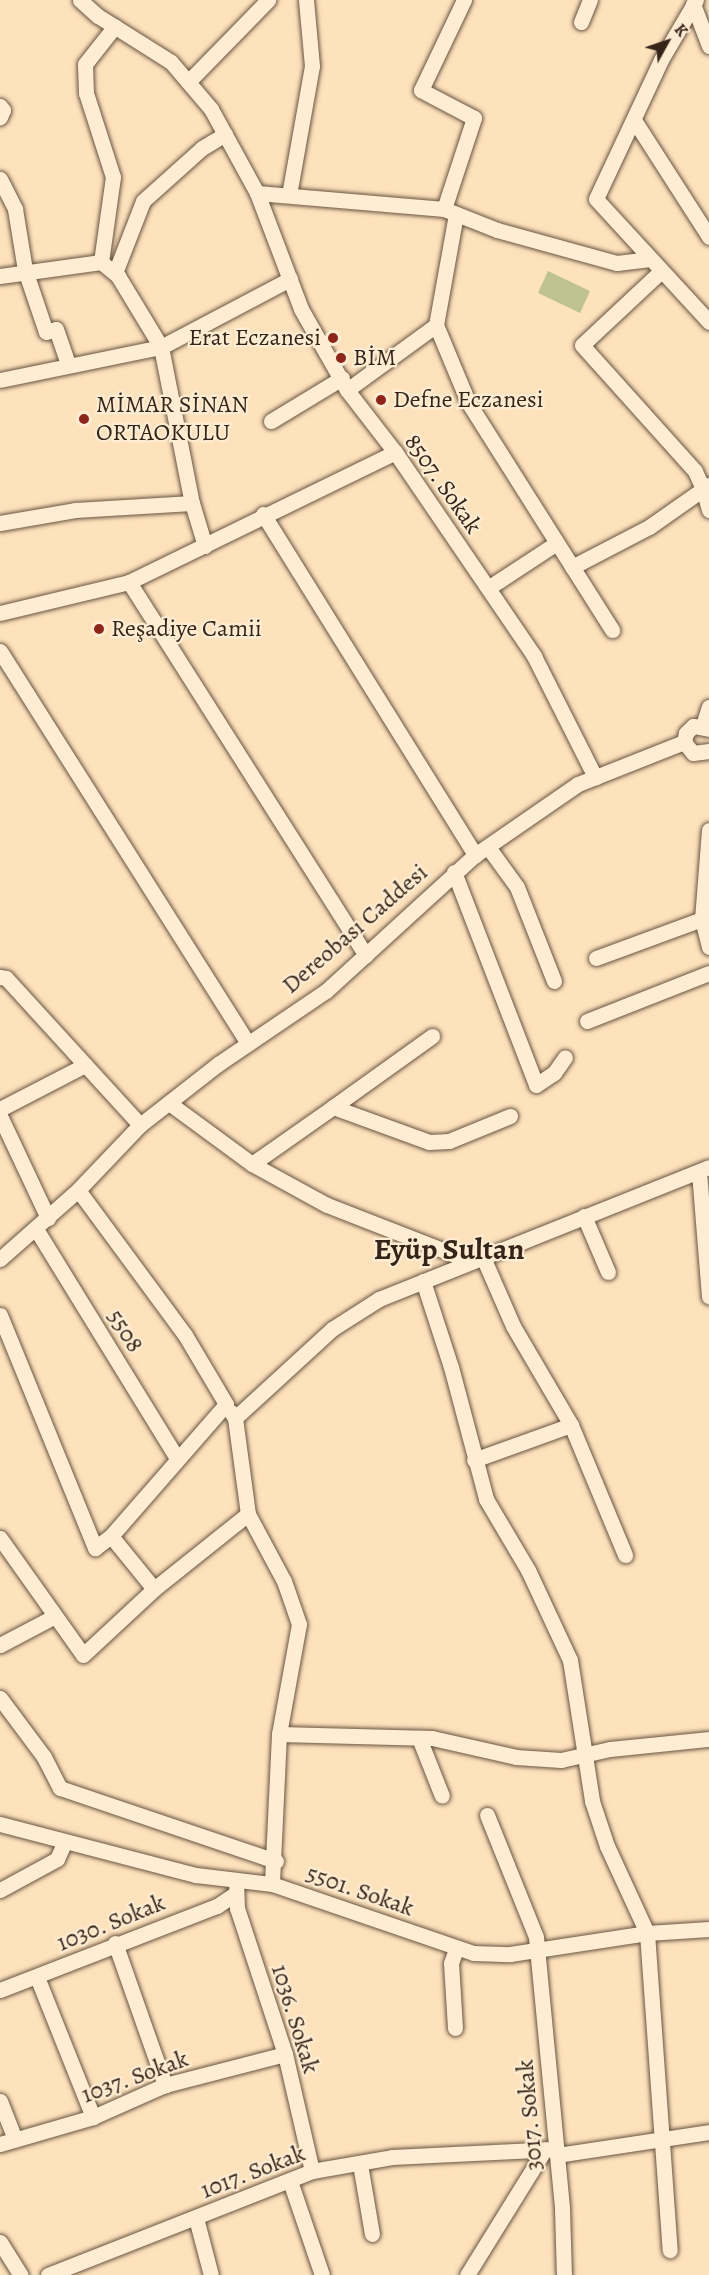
<!DOCTYPE html>
<meta charset="utf-8">
<style>
body{margin:0}
#map{position:relative;width:709px;height:2275px;overflow:hidden;background:#fee2bc;font-family:Alegreya,serif}
div>[style]{position:absolute}
[style*='--x']{left:calc(var(--x)*1px);top:calc(var(--y)*1px);width:calc(var(--w)*1px);rotate:calc(var(--a)*1deg)}
.green>*{inset:0;background:#bfc391}
.roads{filter:drop-shadow(0 0 2px #695441) drop-shadow(0 0 2px #695441)}
.minor>*{height:15px;margin:-7.5px;padding:0 7.5px;transform-origin:7.5px;border-radius:7.5px;background:#feecd3}
.dots>*{width:16px;height:16px;translate:-50% -50%;box-sizing:border-box;border:3px solid #feecd3;border-radius:50%}
span{translate:-50% -50%;white-space:nowrap;text-align:center;line-height:1.15;-webkit-text-stroke:4.5px #feecd3;paint-order:stroke}
.poi-label{font-size:24px;color:#372418}
.right{translate:-100% -50%;text-align:right}
.left{translate:0 -50%;text-align:left}
.street-label{font-size:24px;color:#372418}
.district-label{font-size:30px;color:#372418;font-weight:700}
.north{position:absolute;left:637px;top:12px;width:60px;height:60px;-webkit-text-stroke:4px #feecd3;paint-order:stroke;rotate:50deg;font-size:16px;font-weight:700;line-height:24px;text-align:center;color:#372418}
.north::after{content:'';display:block;margin:auto;width:21px;height:27px;background:#372418;clip-path:polygon(50% 0,100% 100%,50% 72%,0 100%)}
</style>
<div id="map">
<div class="green">
<i style="clip-path:polygon(548px 271px,590px 291px,580px 313px,538px 293px)"></i>
</div>
<div class="roads">
<div class="minor">
<i style="--x:80;--y:0;--w:24;--a:42"></i>
<i style="--x:98;--y:16;--w:86;--a:32.2"></i>
<i style="--x:171;--y:62;--w:62;--a:49.6"></i>
<i style="--x:211;--y:109;--w:96;--a:61.3"></i>
<i style="--x:257;--y:193;--w:124;--a:69.2"></i>
<i style="--x:301;--y:309;--w:93;--a:60.4"></i>
<i style="--x:347;--y:390;--w:78;--a:52.3"></i>
<i style="--x:395;--y:452;--w:247;--a:55.7"></i>
<i style="--x:534;--y:656;--w:136;--a:63.2"></i>
<i style="--x:696;--y:0;--w:69;--a:120.3"></i>
<i style="--x:661;--y:60;--w:153;--a:115.1"></i>
<i style="--x:596;--y:199;--w:167;--a:47.4"></i>
<i style="--x:693;--y:4;--w:45;--a:69.1"></i>
<i style="--x:581;--y:22;--w:24;--a:-68"></i>
<i style="--x:188;--y:82;--w:115;--a:-45.7"></i>
<i style="--x:0;--y:106;--w:5;--a:53"></i>
<i style="--x:3;--y:110;--w:8;--a:113"></i>
<i style="--x:634;--y:120;--w:139;--a:57.3"></i>
<i style="--x:0;--y:179;--w:34;--a:63"></i>
<i style="--x:15;--y:209;--w:62;--a:80.7"></i>
<i style="--x:25;--y:270;--w:65;--a:71.3"></i>
<i style="--x:46;--y:332;--w:10;--a:-17"></i>
<i style="--x:56;--y:329;--w:37;--a:71"></i>
<i style="--x:257;--y:193;--w:188;--a:4.9"></i>
<i style="--x:444;--y:209;--w:57;--a:21.6"></i>
<i style="--x:497;--y:230;--w:124;--a:15.4"></i>
<i style="--x:617;--y:263;--w:33;--a:-7"></i>
<i style="--x:289;--y:195;--w:131;--a:-79.9"></i>
<i style="--x:312;--y:66;--w:66;--a:-95.2"></i>
<i style="--x:444;--y:209;--w:96;--a:-71.8"></i>
<i style="--x:474;--y:118;--w:60;--a:-152.2"></i>
<i style="--x:421;--y:90;--w:100;--a:-64.5"></i>
<i style="--x:456;--y:214;--w:113;--a:100.2"></i>
<i style="--x:436;--y:325;--w:83;--a:67.4"></i>
<i style="--x:468;--y:402;--w:270;--a:57.7"></i>
<i style="--x:101;--y:262;--w:86;--a:-82"></i>
<i style="--x:113;--y:177;--w:88;--a:-107.8"></i>
<i style="--x:86;--y:93;--w:29;--a:-92"></i>
<i style="--x:85;--y:64;--w:48;--a:-51.7"></i>
<i style="--x:115;--y:273;--w:77;--a:-68.7"></i>
<i style="--x:143;--y:201;--w:79;--a:-41.9"></i>
<i style="--x:202;--y:148;--w:27;--a:-31"></i>
<i style="--x:0;--y:276;--w:102;--a:-7.9"></i>
<i style="--x:101;--y:262;--w:22;--a:39"></i>
<i style="--x:118;--y:276;--w:83;--a:58.8"></i>
<i style="--x:161;--y:347;--w:159;--a:78.8"></i>
<i style="--x:192;--y:503;--w:45;--a:73.2"></i>
<i style="--x:0;--y:380;--w:164;--a:-11.6"></i>
<i style="--x:161;--y:347;--w:146;--a:-27.8"></i>
<i style="--x:347;--y:390;--w:110;--a:-36.1"></i>
<i style="--x:271;--y:421;--w:83;--a:-31.2"></i>
<i style="--x:709;--y:485;--w:7;--a:146"></i>
<i style="--x:703;--y:489;--w:22;--a:74"></i>
<i style="--x:263;--y:514;--w:402;--a:58.1"></i>
<i style="--x:0;--y:523;--w:76;--a:-9.8"></i>
<i style="--x:75;--y:510;--w:117;--a:-3.4"></i>
<i style="--x:572;--y:567;--w:87;--a:-27.5"></i>
<i style="--x:649;--y:527;--w:66;--a:-35.1"></i>
<i style="--x:703;--y:489;--w:20;--a:-114"></i>
<i style="--x:695;--y:471;--w:169;--a:-131.9"></i>
<i style="--x:582;--y:345;--w:108;--a:-43.1"></i>
<i style="--x:129;--y:582;--w:442;--a:57.6"></i>
<i style="--x:488;--y:588;--w:80;--a:-33.3"></i>
<i style="--x:0;--y:613;--w:133;--a:-13.5"></i>
<i style="--x:129;--y:582;--w:296;--a:-26"></i>
<i style="--x:0;--y:651;--w:464;--a:57.7"></i>
<i style="--x:703;--y:725;--w:19;--a:-72"></i>
<i style="--x:709;--y:729;--w:16;--a:-169"></i>
<i style="--x:693;--y:726;--w:10;--a:135"></i>
<i style="--x:686;--y:733;--w:9;--a:103"></i>
<i style="--x:684;--y:742;--w:14;--a:51"></i>
<i style="--x:693;--y:753;--w:16;--a:-7"></i>
<i style="--x:709;--y:830;--w:89;--a:94.5"></i>
<i style="--x:702;--y:919;--w:29;--a:76"></i>
<i style="--x:488;--y:847;--w:49;--a:54.1"></i>
<i style="--x:517;--y:887;--w:101;--a:68.5"></i>
<i style="--x:454;--y:872;--w:228;--a:68.9"></i>
<i style="--x:536;--y:1085;--w:22;--a:-34"></i>
<i style="--x:554;--y:1073;--w:19;--a:-55"></i>
<i style="--x:596;--y:958;--w:113;--a:-20.2"></i>
<i style="--x:0;--y:977;--w:6;--a:9"></i>
<i style="--x:6;--y:978;--w:199;--a:47.6"></i>
<i style="--x:587;--y:1021;--w:131;--a:-21.5"></i>
<i style="--x:169;--y:1103;--w:103;--a:36.3"></i>
<i style="--x:252;--y:1164;--w:85;--a:28.7"></i>
<i style="--x:327;--y:1205;--w:137;--a:21.3"></i>
<i style="--x:455;--y:1255;--w:27;--a:0"></i>
<i style="--x:482;--y:1255;--w:77;--a:66.4"></i>
<i style="--x:513;--y:1326;--w:115;--a:59.6"></i>
<i style="--x:571;--y:1425;--w:103;--a:160.2"></i>
<i style="--x:333;--y:1107;--w:122;--a:-35.6"></i>
<i style="--x:0;--y:1109;--w:96;--a:-27.4"></i>
<i style="--x:0;--y:1116;--w:113;--a:64.8"></i>
<i style="--x:252;--y:1164;--w:99;--a:-35.1"></i>
<i style="--x:333;--y:1107;--w:102;--a:20"></i>
<i style="--x:429;--y:1142;--w:20;--a:-3"></i>
<i style="--x:449;--y:1141;--w:66;--a:-22.3"></i>
<i style="--x:699;--y:1172;--w:125;--a:85.4"></i>
<i style="--x:584;--y:1216;--w:61;--a:66.8"></i>
<i style="--x:36;--y:1229;--w:268;--a:58.4"></i>
<i style="--x:0;--y:1259;--w:104;--a:-41.5"></i>
<i style="--x:78;--y:1190;--w:90;--a:-46.4"></i>
<i style="--x:140;--y:1125;--w:99;--a:-38"></i>
<i style="--x:218;--y:1064;--w:130;--a:-34.1"></i>
<i style="--x:326;--y:991;--w:202;--a:-42.4"></i>
<i style="--x:475;--y:855;--w:125;--a:-34.6"></i>
<i style="--x:578;--y:784;--w:114;--a:-21.6"></i>
<i style="--x:423;--y:1281;--w:90;--a:72"></i>
<i style="--x:451;--y:1367;--w:137;--a:75.1"></i>
<i style="--x:486;--y:1499;--w:82;--a:59.4"></i>
<i style="--x:528;--y:1570;--w:99;--a:65"></i>
<i style="--x:570;--y:1660;--w:143;--a:81.1"></i>
<i style="--x:592;--y:1801;--w:47;--a:71.6"></i>
<i style="--x:607;--y:1846;--w:96;--a:65.3"></i>
<i style="--x:647;--y:1933;--w:318;--a:85.9"></i>
<i style="--x:0;--y:1315;--w:252;--a:67.8"></i>
<i style="--x:95;--y:1548;--w:20;--a:-37"></i>
<i style="--x:111;--y:1536;--w:175;--a:-48.9"></i>
<i style="--x:226;--y:1404;--w:80;--a:-120.7"></i>
<i style="--x:185;--y:1335;--w:180;--a:-126.4"></i>
<i style="--x:231;--y:1412;--w:7;--a:56"></i>
<i style="--x:235;--y:1418;--w:97;--a:82.3"></i>
<i style="--x:248;--y:1514;--w:76;--a:61.8"></i>
<i style="--x:284;--y:1581;--w:46;--a:70.8"></i>
<i style="--x:299;--y:1624;--w:112;--a:100.3"></i>
<i style="--x:279;--y:1734;--w:150;--a:92.7"></i>
<i style="--x:235;--y:1418;--w:132;--a:-42.5"></i>
<i style="--x:332;--y:1329;--w:56;--a:-32.6"></i>
<i style="--x:379;--y:1299;--w:355;--a:-21.8"></i>
<i style="--x:571;--y:1425;--w:141;--a:67.4"></i>
<i style="--x:111;--y:1536;--w:68;--a:50.9"></i>
<i style="--x:0;--y:1538;--w:143;--a:54.6"></i>
<i style="--x:83;--y:1655;--w:97;--a:-42.9"></i>
<i style="--x:154;--y:1589;--w:120;--a:-38.6"></i>
<i style="--x:0;--y:1645;--w:62;--a:-27.8"></i>
<i style="--x:0;--y:1698;--w:74;--a:53.3"></i>
<i style="--x:44;--y:1757;--w:35;--a:63"></i>
<i style="--x:60;--y:1788;--w:228;--a:18.7"></i>
<i style="--x:279;--y:1734;--w:153;--a:1.5"></i>
<i style="--x:432;--y:1738;--w:86;--a:12.7"></i>
<i style="--x:516;--y:1757;--w:45;--a:3.8"></i>
<i style="--x:561;--y:1760;--w:50;--a:-12.7"></i>
<i style="--x:610;--y:1749;--w:100;--a:-5.8"></i>
<i style="--x:419;--y:1738;--w:62;--a:68.4"></i>
<i style="--x:487;--y:1815;--w:131;--a:68.1"></i>
<i style="--x:536;--y:1937;--w:273;--a:84.5"></i>
<i style="--x:562;--y:2209;--w:66;--a:88.3"></i>
<i style="--x:0;--y:1824;--w:203;--a:14.6"></i>
<i style="--x:196;--y:1875;--w:77;--a:6.8"></i>
<i style="--x:272;--y:1884;--w:213;--a:18.9"></i>
<i style="--x:473;--y:1953;--w:37;--a:2"></i>
<i style="--x:510;--y:1954;--w:139;--a:-8.7"></i>
<i style="--x:647;--y:1933;--w:62;--a:-3.7"></i>
<i style="--x:236;--y:1880;--w:28;--a:88"></i>
<i style="--x:237;--y:1908;--w:154;--a:71.8"></i>
<i style="--x:285;--y:2054;--w:120;--a:77"></i>
<i style="--x:0;--y:1890;--w:65;--a:-28.5"></i>
<i style="--x:57;--y:1859;--w:17;--a:-66"></i>
<i style="--x:115;--y:1943;--w:151;--a:70.6"></i>
<i style="--x:37;--y:1977;--w:151;--a:68.2"></i>
<i style="--x:0;--y:1990;--w:233;--a:-21.2"></i>
<i style="--x:217;--y:1906;--w:23;--a:-34"></i>
<i style="--x:455;--y:2028;--w:65;--a:-93.5"></i>
<i style="--x:451;--y:1963;--w:15;--a:-70"></i>
<i style="--x:0;--y:2101;--w:41;--a:68.5"></i>
<i style="--x:0;--y:2144;--w:97;--a:-16.2"></i>
<i style="--x:93;--y:2117;--w:79;--a:-24"></i>
<i style="--x:165;--y:2085;--w:124;--a:-14.5"></i>
<i style="--x:557;--y:2155;--w:154;--a:-8.6"></i>
<i style="--x:360;--y:2164;--w:71;--a:80.3"></i>
<i style="--x:290;--y:2181;--w:99;--a:71.2"></i>
<i style="--x:196;--y:2218;--w:59;--a:75.3"></i>
<i style="--x:0;--y:2242;--w:39;--a:58"></i>
<i style="--x:48;--y:2275;--w:284;--a:-21.5"></i>
<i style="--x:312;--y:2171;--w:81;--a:-9.9"></i>
<i style="--x:392;--y:2157;--w:164;--a:-2.8"></i>
<i style="--x:467;--y:2275;--w:148;--a:-58.2"></i>
</div>
</div>
<div class="dots">
<i style="left:333px;top:338px;background:#8f2418"></i>
<i style="left:341px;top:358px;background:#8f2418"></i>
<i style="left:381px;top:400px;background:#8f2418"></i>
<i style="left:84px;top:419px;background:#8f2418"></i>
<i style="left:99px;top:629px;background:#8f2418"></i>
</div>
<div class="poi-label">
<span class="right" style="left:321px;top:338px">Erat Eczanesi</span>
<span class="left" style="left:353px;top:358px">BİM</span>
<span class="left" style="left:393px;top:400px">Defne Eczanesi</span>
<span class="left" style="left:96px;top:419px">MİMAR SİNAN<br>ORTAOKULU</span>
<span class="left" style="left:111px;top:629px">Reşadiye Camii</span>
</div>
<div class="street-label">
<span style="left:443px;top:484px;rotate:55deg">8507. Sokak</span>
<span style="left:355px;top:929px;rotate:-41deg">Dereobası Caddesi</span>
<span style="left:125px;top:1331px;rotate:58deg">5508</span>
<span style="left:360px;top:1891px;rotate:19deg">5501. Sokak</span>
<span style="left:111px;top:1923px;rotate:-22deg">1030. Sokak</span>
<span style="left:295px;top:2019px;rotate:73deg">1036. Sokak</span>
<span style="left:135px;top:2077px;rotate:-20deg">1037. Sokak</span>
<span style="left:530px;top:2115px;rotate:-95deg">3017. Sokak</span>
<span style="left:253px;top:2172px;rotate:-21deg">1017. Sokak</span>
</div>
<div class="district-label">
<span style="left:449px;top:1249px">Eyüp Sultan</span>
</div>
<div class="north">K</div>
</div>
